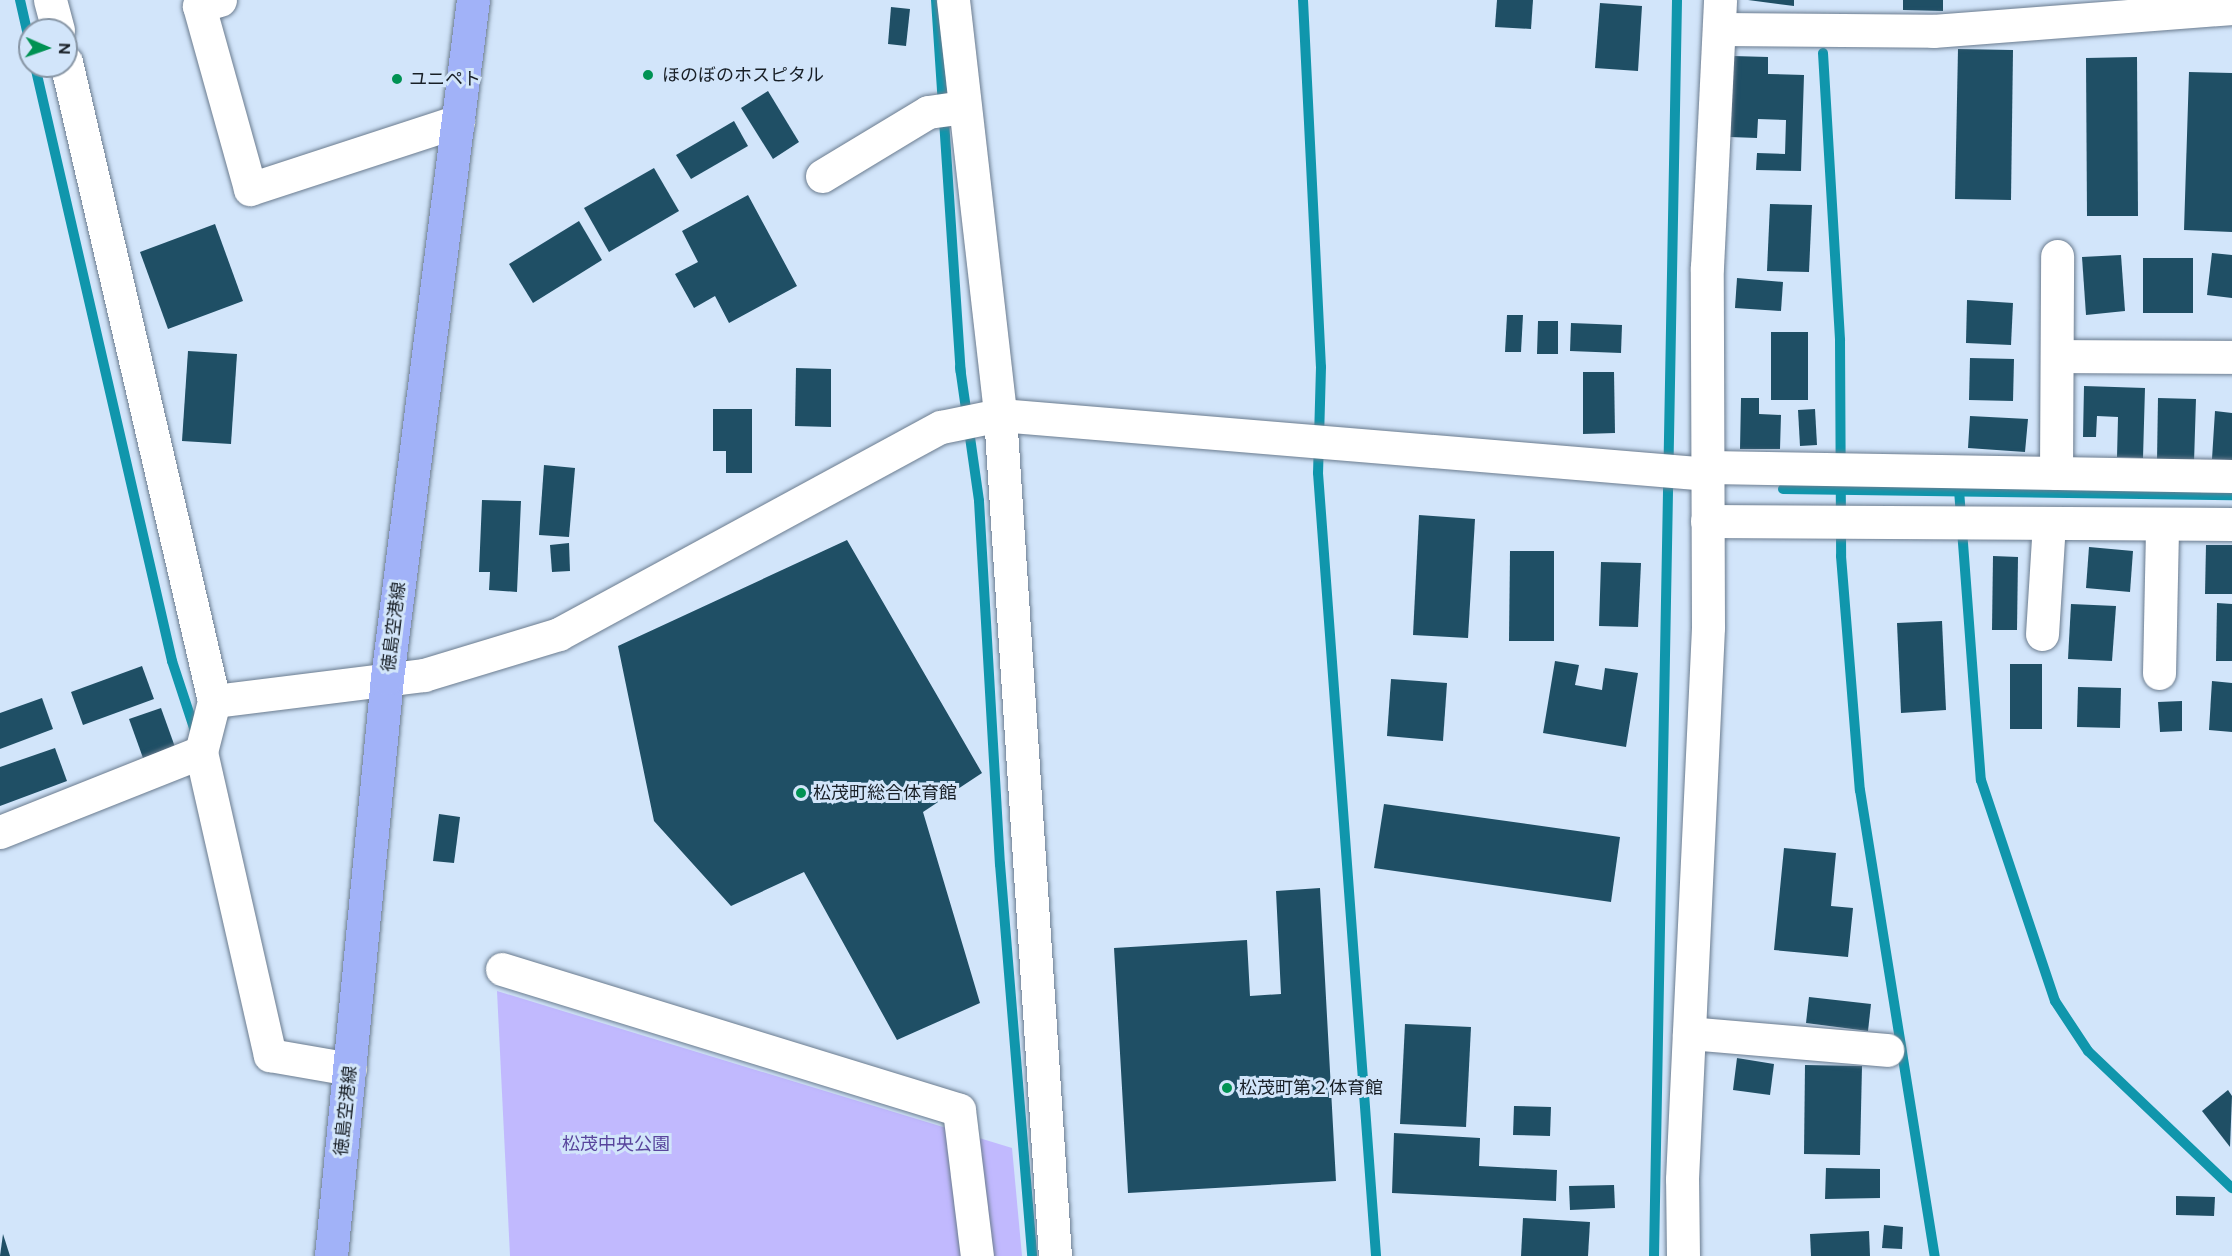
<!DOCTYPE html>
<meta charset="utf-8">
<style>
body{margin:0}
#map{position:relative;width:2232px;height:1256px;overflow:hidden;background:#d2e5fa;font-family:"DM Sans","Noto Sans JP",sans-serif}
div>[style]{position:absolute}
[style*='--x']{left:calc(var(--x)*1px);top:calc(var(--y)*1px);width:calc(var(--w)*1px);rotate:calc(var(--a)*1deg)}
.green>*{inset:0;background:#c1b9fe}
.stream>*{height:10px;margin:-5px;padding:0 5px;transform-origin:5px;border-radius:5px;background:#1096ac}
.building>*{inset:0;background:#1f4f65}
.roads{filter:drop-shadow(0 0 2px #6b7c8f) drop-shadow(0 0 2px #6b7c8f)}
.minor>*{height:33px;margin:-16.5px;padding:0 16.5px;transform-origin:16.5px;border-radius:16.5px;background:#fff}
.major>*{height:33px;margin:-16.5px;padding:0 16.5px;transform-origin:16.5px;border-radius:16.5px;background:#a1b2f8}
.dots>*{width:16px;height:16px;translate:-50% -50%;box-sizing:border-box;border:3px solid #d2e5fa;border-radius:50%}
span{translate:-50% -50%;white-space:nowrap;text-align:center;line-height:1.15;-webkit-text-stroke:6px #d2e5fa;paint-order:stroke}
.poi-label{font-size:18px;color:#181f26}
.left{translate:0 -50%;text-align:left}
.street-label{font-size:18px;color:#181f26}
.park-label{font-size:18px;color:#58459c}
.north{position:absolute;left:18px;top:18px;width:60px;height:60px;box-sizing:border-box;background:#d2e5fa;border:2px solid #8896a5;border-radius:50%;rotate:92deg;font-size:16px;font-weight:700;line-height:24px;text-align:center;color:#181f26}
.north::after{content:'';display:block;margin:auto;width:21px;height:27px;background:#009253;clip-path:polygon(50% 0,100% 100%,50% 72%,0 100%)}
</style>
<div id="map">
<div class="green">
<i style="clip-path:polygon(497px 991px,1012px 1148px,1022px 1256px,510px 1256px)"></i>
</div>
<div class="stream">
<i style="--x:20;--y:0;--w:45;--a:77.2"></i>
<i style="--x:936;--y:0;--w:373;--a:86.2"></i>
<i style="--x:1303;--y:0;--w:367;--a:87.2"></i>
<i style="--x:1321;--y:367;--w:106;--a:91.6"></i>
<i style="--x:1318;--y:473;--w:785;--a:85.76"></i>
<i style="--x:1823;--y:53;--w:288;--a:86.6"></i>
<i style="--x:1840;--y:340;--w:216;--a:89.7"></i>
<i style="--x:1841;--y:556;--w:235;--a:85.4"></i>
<i style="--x:1860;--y:790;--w:472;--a:80.9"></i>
<i style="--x:35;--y:66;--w:611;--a:77.03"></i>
<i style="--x:172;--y:661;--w:77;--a:71.8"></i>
<i style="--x:960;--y:367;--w:135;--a:81.9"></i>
<i style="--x:979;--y:501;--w:364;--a:86.7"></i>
<i style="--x:1000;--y:864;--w:393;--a:85.3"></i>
<i style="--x:1783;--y:489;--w:449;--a:0.8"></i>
<i style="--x:1959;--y:490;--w:291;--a:85.7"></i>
<i style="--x:1981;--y:780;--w:233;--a:71.5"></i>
<i style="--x:2055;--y:1001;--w:60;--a:56.6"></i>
<i style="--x:2088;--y:1051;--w:199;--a:43.6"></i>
<i style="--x:1654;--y:1256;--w:1256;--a:-88.95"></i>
</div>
<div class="building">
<i style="clip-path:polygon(1497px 0,1533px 0,1531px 29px,1495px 27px)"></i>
<i style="clip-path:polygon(1748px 0,1794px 0,1794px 6px)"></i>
<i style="clip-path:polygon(1903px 0,1943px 0,1943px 11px,1903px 10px)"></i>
<i style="clip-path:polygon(1600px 3px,1642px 6px,1638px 71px,1595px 68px)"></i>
<i style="clip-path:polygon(891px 7px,910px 9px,906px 46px,888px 44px)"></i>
<i style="clip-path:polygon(1958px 49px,2013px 50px,2011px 200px,1955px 199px)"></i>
<i style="clip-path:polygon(1733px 56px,1768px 57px,1768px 74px,1804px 75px,1801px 171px,1756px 170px,1757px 153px,1785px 154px,1786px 120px,1758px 119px,1757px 138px,1730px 137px)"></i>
<i style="clip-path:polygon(2137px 57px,2138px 216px,2087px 216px,2086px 58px)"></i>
<i style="clip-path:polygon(2189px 72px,2232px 73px,2232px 232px,2184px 230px)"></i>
<i style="clip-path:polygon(768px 91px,799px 142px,773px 159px,741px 108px)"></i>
<i style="clip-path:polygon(734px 121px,748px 146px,691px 179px,676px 155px)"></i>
<i style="clip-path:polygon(654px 168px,679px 211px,609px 252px,584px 208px)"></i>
<i style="clip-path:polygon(748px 195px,797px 286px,729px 323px,715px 296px,694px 308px,675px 274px,698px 262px,682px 231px)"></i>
<i style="clip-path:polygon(1770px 204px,1812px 205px,1809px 272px,1767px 271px)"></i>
<i style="clip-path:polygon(579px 221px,602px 260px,533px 303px,509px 264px)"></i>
<i style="clip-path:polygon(215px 224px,243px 301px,168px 329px,140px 252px)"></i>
<i style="clip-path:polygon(2212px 253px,2232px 255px,2232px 298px,2207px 295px)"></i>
<i style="clip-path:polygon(2121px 255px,2125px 311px,2086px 315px,2082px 257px)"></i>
<i style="clip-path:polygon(2143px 258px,2193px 258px,2193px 313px,2143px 313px)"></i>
<i style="clip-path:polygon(1737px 278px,1783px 282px,1781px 311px,1735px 308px)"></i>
<i style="clip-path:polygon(1967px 300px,2013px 303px,2011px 345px,1966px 343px)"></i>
<i style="clip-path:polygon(1507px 315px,1523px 315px,1521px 352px,1505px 352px)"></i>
<i style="clip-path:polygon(1538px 321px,1558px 321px,1558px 354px,1537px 354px)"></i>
<i style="clip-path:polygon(1571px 323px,1622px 325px,1621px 353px,1570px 351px)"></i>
<i style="clip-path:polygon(1771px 332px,1808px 332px,1808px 400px,1771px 400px)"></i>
<i style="clip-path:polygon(188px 351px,237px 354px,231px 444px,182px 441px)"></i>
<i style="clip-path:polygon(1970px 358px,2014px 359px,2013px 401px,1969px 400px)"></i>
<i style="clip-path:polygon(796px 368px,831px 369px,831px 427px,795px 426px)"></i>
<i style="clip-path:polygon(1583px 372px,1614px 372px,1615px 433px,1583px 434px)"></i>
<i style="clip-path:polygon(2084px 386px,2145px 388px,2143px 458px,2117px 457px,2118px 417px,2097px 416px,2096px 437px,2083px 437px)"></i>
<i style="clip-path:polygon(1741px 398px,1759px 398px,1759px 414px,1781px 415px,1780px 449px,1740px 449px)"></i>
<i style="clip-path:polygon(2158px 398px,2196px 399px,2194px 462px,2157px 461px)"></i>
<i style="clip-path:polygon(713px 409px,752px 409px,752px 473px,726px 473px,726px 451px,713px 451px)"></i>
<i style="clip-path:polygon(1815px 409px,1817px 445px,1800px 446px,1798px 410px)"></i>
<i style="clip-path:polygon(2215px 411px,2232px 413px,2232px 460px,2212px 459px)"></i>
<i style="clip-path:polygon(1970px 416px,2028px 419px,2025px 452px,1968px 448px)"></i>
<i style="clip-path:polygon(544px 465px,575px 468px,569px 537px,539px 535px)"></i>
<i style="clip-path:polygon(482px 500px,521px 501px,517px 592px,489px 590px,490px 572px,479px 572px)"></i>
<i style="clip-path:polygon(1419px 515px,1475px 519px,1468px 638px,1413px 635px)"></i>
<i style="clip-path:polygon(847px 540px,982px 773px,923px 812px,980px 1003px,897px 1040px,804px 872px,731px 906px,654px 821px,618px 646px)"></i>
<i style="clip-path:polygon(569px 543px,570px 571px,552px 572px,550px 545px)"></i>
<i style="clip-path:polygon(2206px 545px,2232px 545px,2232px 594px,2205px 594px)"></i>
<i style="clip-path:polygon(2089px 547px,2133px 551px,2130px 592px,2086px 588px)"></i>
<i style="clip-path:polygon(1510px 551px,1554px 551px,1554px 641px,1509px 641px)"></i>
<i style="clip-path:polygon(1993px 556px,2018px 557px,2017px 630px,1992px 630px)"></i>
<i style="clip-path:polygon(1601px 562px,1641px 563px,1638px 627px,1599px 626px)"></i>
<i style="clip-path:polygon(2217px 603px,2232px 604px,2232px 661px,2216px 661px)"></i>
<i style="clip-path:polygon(2071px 604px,2116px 606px,2112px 661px,2068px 659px)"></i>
<i style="clip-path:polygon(1942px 621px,1946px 710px,1901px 713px,1897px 623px)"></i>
<i style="clip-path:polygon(1555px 661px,1579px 665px,1575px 685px,1602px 690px,1605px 668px,1638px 673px,1626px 747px,1543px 733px)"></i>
<i style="clip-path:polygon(2010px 664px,2042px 664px,2042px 729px,2010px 729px)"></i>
<i style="clip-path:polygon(142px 666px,154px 699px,83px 725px,71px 692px)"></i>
<i style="clip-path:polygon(1391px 679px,1447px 683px,1443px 741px,1387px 736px)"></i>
<i style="clip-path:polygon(2212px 681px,2232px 683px,2232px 732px,2209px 730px)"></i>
<i style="clip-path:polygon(2078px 687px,2121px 688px,2120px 728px,2077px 727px)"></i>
<i style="clip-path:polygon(42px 698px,53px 729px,0 749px,0 713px)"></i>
<i style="clip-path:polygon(2182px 701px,2182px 731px,2160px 732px,2158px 702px)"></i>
<i style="clip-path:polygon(161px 708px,175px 747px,143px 758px,129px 719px)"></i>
<i style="clip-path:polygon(55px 748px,67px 781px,0 806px,0 767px)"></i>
<i style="clip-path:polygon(1384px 804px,1620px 837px,1611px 902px,1374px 868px)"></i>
<i style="clip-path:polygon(439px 814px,460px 817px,454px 863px,433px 861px)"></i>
<i style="clip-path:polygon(1784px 848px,1836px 853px,1831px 906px,1853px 908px,1848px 957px,1774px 950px)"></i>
<i style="clip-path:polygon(1320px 888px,1336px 1181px,1128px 1193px,1114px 948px,1247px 940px,1250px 996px,1281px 994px,1276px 891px)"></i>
<i style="clip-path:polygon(1809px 997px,1871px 1004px,1868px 1031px,1806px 1023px)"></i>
<i style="clip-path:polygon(1405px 1024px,1471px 1027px,1466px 1127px,1400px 1124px)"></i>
<i style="clip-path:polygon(1737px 1058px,1774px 1064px,1770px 1095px,1733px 1090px)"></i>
<i style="clip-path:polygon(1805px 1065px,1862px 1066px,1860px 1155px,1804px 1154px)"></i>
<i style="clip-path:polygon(2228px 1090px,2232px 1096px,2230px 1147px,2202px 1111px)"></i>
<i style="clip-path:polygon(1514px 1106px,1551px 1107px,1550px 1136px,1513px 1135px)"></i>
<i style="clip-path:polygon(1394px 1133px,1480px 1138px,1479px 1166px,1557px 1170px,1556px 1201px,1392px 1193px)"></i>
<i style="clip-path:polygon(1826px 1168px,1880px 1169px,1880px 1198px,1825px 1199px)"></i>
<i style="clip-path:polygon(1614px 1185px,1615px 1208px,1570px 1210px,1569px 1186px)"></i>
<i style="clip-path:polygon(2176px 1196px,2215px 1197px,2214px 1216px,2176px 1215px)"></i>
<i style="clip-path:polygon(1523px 1218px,1590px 1222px,1588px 1256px,1521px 1256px)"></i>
<i style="clip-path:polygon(1884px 1225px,1903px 1227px,1902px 1249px,1882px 1248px)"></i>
<i style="clip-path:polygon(1869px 1231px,1870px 1256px,1811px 1256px,1810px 1234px)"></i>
<i style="clip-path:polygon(3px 1234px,10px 1256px,0 1256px)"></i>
</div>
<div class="roads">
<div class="minor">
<i style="--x:50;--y:0;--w:31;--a:75"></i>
<i style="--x:220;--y:0;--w:22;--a:164"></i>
<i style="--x:199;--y:6;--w:190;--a:74.4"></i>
<i style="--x:250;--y:189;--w:219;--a:-18.1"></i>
<i style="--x:953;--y:0;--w:418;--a:83.5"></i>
<i style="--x:1000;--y:415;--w:843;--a:86.26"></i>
<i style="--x:1721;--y:29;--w:212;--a:0.5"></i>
<i style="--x:1933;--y:31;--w:300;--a:-4.4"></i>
<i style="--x:822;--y:176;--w:124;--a:-31.1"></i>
<i style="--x:928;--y:112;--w:37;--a:-8"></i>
<i style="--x:2061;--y:356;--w:171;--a:0.3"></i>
<i style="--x:1709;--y:467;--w:523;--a:0.99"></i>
<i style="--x:2056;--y:473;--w:217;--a:-89.7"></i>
<i style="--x:1707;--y:521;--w:525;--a:0.33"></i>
<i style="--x:2042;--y:634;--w:111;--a:-86.4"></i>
<i style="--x:2159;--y:673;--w:149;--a:-88.8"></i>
<i style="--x:214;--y:701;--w:212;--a:-7.1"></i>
<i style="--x:424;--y:675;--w:141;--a:-16.9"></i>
<i style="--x:559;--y:634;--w:434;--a:-28.5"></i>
<i style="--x:941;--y:427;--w:60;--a:-11.5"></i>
<i style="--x:1000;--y:415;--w:711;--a:4.76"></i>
<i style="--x:201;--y:752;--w:311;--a:77.2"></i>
<i style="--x:270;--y:1055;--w:81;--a:9.9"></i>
<i style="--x:0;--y:832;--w:216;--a:-21.7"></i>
<i style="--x:201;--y:752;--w:53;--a:-75.7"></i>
<i style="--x:214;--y:701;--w:656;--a:-103.04"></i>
<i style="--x:502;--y:969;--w:478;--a:17.1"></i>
<i style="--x:959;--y:1110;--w:147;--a:83"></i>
<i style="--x:1689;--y:1033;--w:199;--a:4.9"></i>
<i style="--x:1683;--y:1256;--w:77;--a:-90.7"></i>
<i style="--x:1682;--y:1179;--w:553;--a:-87.3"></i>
<i style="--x:1708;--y:627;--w:360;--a:-90.2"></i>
<i style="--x:1707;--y:267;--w:267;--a:-87.2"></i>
</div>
<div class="major">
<i style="--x:331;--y:1256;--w:581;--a:-84.47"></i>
<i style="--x:387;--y:678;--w:683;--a:-82.77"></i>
</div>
</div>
<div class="dots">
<i style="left:648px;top:75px;background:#009253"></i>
<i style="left:397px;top:79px;background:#009253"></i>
<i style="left:801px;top:793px;background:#009253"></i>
<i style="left:1227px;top:1088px;background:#009253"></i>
</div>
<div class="poi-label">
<span class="left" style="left:662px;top:75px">ほのぼのホスピタル</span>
<span class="left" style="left:409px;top:79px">ユニペト</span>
<span class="left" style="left:813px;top:793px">松茂町総合体育館</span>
<span class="left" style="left:1239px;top:1088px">松茂町第２体育館</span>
</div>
<div class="street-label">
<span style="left:394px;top:627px;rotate:-83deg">徳島空港線</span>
<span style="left:346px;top:1111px;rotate:-84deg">徳島空港線</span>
</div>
<div class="park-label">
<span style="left:616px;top:1144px">松茂中央公園</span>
</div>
<div class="north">N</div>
</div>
